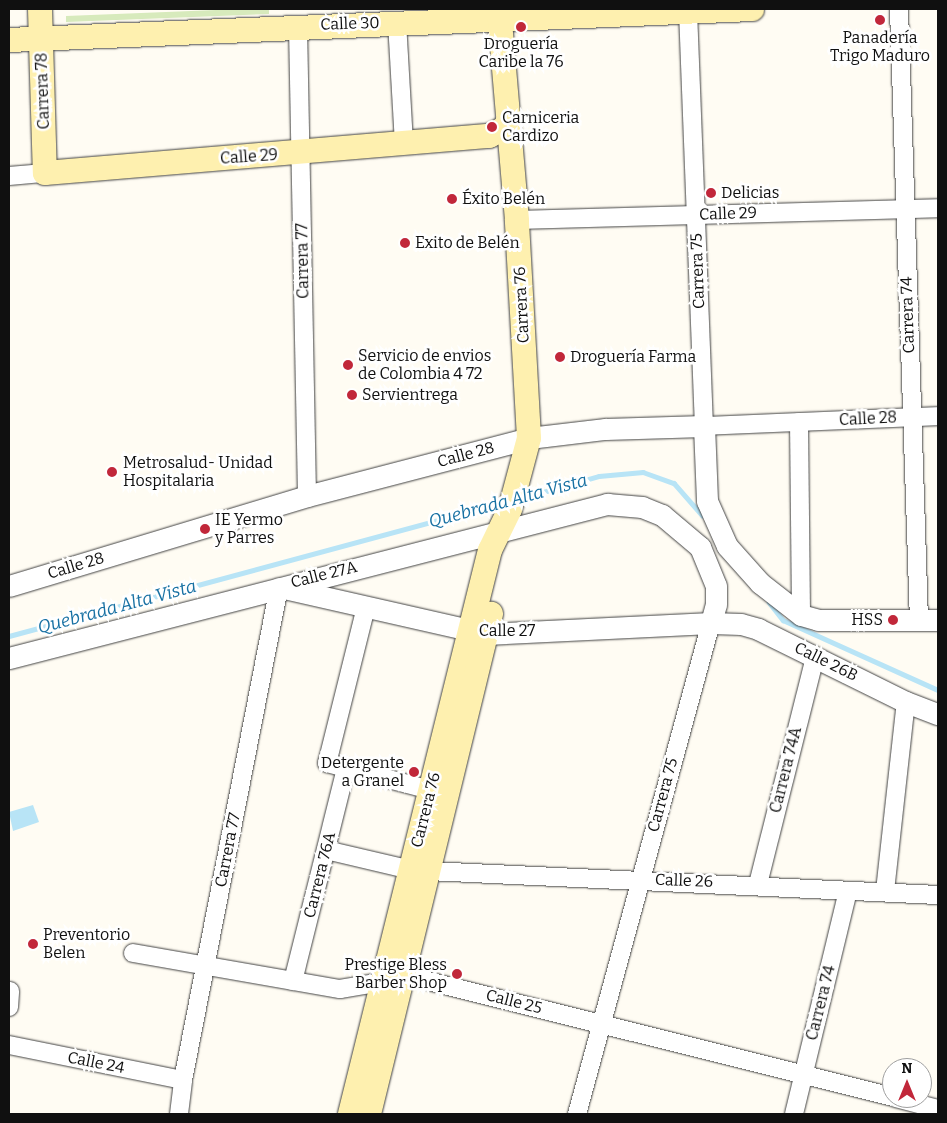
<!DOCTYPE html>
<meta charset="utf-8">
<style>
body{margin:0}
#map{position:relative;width:947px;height:1123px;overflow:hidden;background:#fffcf3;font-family:Bitter,serif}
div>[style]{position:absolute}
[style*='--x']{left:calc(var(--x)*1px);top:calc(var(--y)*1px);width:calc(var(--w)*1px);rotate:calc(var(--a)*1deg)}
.green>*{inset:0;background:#d7eabc}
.water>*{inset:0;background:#b8e4f6}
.stream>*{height:4.5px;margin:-2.25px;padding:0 2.25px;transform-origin:2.25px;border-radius:2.25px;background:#b8e4f6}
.roads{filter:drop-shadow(0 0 1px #434343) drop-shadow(0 0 1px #434343)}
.minor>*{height:18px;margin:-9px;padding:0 9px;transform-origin:9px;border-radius:9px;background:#fff}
.tertiary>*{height:21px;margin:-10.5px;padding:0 10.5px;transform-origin:10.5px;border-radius:10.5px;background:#fff}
.secondary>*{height:24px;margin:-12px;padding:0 12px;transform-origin:12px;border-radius:12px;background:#fef0af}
.dots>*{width:14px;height:14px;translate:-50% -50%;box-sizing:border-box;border:2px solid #fff;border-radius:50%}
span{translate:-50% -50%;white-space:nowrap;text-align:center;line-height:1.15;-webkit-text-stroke:5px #fff;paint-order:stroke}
.street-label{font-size:16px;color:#101010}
.poi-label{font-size:16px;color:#101010}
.left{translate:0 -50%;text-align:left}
.right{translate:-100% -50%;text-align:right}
.water-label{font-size:18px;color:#1871a3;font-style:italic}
.frame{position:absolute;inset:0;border:10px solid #101010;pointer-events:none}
.north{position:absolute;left:882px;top:1058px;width:50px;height:50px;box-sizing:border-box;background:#fff;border:1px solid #9f9f9f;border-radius:50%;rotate:0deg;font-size:14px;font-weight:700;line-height:20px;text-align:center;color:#101010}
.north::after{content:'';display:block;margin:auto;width:18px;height:22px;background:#c1273a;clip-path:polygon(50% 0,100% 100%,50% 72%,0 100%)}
</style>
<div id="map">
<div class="green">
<i style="clip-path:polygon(241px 9px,269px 9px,269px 14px,66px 22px,66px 16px)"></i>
</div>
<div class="water">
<i style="clip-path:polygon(33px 805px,39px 822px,13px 831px,9px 812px)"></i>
</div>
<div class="stream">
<i style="--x:522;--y:498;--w:80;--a:-15.9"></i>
<i style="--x:599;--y:476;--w:44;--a:-5.2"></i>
<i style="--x:643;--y:472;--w:33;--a:20"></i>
<i style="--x:674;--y:483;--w:43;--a:48.8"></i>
<i style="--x:769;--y:602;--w:23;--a:52"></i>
<i style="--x:783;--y:620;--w:170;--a:24.3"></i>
<i style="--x:9;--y:636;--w:514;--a:-15.12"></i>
</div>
<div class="roads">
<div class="minor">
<i style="--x:899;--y:9;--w:612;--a:88.13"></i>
<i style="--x:688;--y:11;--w:415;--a:87.8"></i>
<i style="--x:704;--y:426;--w:234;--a:-2.4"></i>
<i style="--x:397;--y:22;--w:122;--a:86.7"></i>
<i style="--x:298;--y:27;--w:469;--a:88.9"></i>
<i style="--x:9;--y:176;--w:36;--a:-5"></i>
<i style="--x:517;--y:220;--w:421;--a:-1.6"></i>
<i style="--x:799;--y:422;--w:193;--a:89.4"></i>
<i style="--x:366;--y:607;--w:161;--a:104"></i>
<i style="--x:327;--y:763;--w:107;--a:14.6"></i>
<i style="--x:326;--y:850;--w:87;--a:13.2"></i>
<i style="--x:429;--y:871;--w:510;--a:2.7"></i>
<i style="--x:758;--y:884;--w:234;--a:-75.9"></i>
<i style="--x:885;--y:891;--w:190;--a:-83.7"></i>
<i style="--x:133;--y:953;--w:210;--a:9.9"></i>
<i style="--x:340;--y:989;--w:73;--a:-9.5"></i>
<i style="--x:412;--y:977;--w:495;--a:14"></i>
<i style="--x:293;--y:981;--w:219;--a:-76"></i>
<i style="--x:9;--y:1007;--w:16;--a:-86"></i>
<i style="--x:9;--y:1045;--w:177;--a:11.4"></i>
<i style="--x:896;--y:1098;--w:43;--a:14.7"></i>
<i style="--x:179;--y:1114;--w:34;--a:-83"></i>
<i style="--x:183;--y:1080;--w:502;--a:-78.98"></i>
<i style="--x:577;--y:1114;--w:509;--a:-74.74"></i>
<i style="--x:794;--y:1114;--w:229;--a:-76.4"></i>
</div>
<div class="tertiary">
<i style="--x:9;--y:586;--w:311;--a:-16.8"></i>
<i style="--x:307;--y:496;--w:229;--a:-14.6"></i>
<i style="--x:529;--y:438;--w:77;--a:-6.8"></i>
<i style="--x:605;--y:429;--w:99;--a:-1.7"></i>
<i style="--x:704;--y:426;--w:75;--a:87.7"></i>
<i style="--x:707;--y:501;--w:49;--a:66"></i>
<i style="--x:727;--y:546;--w:50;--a:48.3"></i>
<i style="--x:760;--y:583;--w:52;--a:38"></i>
<i style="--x:801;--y:615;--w:18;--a:16"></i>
<i style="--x:818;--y:620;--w:120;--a:0"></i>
<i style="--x:284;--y:588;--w:207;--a:12.8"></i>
<i style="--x:486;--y:634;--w:225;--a:-2.8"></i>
<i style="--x:711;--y:623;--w:30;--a:2"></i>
<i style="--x:741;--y:624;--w:18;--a:16"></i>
<i style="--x:758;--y:629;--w:165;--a:26.3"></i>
<i style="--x:906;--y:702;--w:34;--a:21"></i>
<i style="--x:9;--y:658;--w:618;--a:-14.44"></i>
<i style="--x:607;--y:504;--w:35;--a:5"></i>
<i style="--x:642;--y:507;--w:22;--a:22"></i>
<i style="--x:662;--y:515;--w:50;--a:40.1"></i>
<i style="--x:700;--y:547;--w:42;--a:67.7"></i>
<i style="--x:716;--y:586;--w:18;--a:90"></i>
<i style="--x:716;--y:604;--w:20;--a:105"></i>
</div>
<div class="secondary">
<i style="--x:40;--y:9;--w:164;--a:88.3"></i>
<i style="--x:45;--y:173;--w:446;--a:-4.8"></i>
<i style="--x:489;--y:136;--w:18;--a:-27"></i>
<i style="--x:505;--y:128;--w:11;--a:-68"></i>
<i style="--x:9;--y:40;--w:744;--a:-2.39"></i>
<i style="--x:350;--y:1114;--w:581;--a:-76.06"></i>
<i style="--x:490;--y:550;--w:46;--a:-64"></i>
<i style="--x:510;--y:509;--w:73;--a:-75"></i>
<i style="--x:529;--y:438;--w:218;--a:-93.2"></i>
<i style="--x:517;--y:220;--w:212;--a:-94.9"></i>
<i style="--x:369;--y:1114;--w:515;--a:-76.29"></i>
</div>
</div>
<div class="dots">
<i style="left:880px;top:20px;background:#c1273a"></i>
<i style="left:521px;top:27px;background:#c1273a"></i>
<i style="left:492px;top:127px;background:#c1273a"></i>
<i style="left:711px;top:193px;background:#c1273a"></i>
<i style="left:452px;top:199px;background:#c1273a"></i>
<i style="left:405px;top:243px;background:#c1273a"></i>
<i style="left:560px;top:357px;background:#c1273a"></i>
<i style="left:348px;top:365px;background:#c1273a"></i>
<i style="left:352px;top:395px;background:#c1273a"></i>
<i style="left:112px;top:472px;background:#c1273a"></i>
<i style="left:205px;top:529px;background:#c1273a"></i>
<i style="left:893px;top:620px;background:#c1273a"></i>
<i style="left:414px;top:772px;background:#c1273a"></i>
<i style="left:33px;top:944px;background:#c1273a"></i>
<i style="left:457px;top:974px;background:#c1273a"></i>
</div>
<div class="street-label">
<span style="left:350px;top:24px;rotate:-2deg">Calle 30</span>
<span style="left:43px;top:91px;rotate:-92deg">Carrera 78</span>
<span style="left:249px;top:157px;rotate:-4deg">Calle 29</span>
<span style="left:728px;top:214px;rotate:-2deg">Calle 29</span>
<span style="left:303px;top:261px;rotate:-91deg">Carrera 77</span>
<span style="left:698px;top:271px;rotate:-92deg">Carrera 75</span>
<span style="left:522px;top:305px;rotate:-93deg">Carrera 76</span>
<span style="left:908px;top:315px;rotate:-92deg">Carrera 74</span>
<span style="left:868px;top:419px;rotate:-3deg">Calle 28</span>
<span style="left:466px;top:455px;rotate:-15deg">Calle 28</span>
<span style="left:76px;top:566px;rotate:-17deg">Calle 28</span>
<span style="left:324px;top:575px;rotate:-14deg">Calle 27A</span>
<span style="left:507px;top:631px">Calle 27</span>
<span style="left:826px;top:662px;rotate:26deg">Calle 26B</span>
<span style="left:786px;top:770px;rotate:-76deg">Carrera 74A</span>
<span style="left:663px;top:795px;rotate:-75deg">Carrera 75</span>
<span style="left:426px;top:810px;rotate:-76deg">Carrera 76</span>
<span style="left:228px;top:850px;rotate:-79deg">Carrera 77</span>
<span style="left:320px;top:875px;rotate:-76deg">Carrera 76A</span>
<span style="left:684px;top:881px;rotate:2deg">Calle 26</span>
<span style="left:514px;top:1002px;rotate:14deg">Calle 25</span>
<span style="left:821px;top:1003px;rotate:-76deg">Carrera 74</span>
<span style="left:96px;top:1063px;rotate:11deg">Calle 24</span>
</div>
<div class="poi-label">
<span style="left:880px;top:47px">Panadería<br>Trigo Maduro</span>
<span style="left:521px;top:53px">Droguería<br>Caribe la 76</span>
<span class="left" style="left:502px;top:127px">Carniceria<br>Cardizo</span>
<span class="left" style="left:721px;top:193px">Delicias</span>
<span class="left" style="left:462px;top:199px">Éxito Belén</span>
<span class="left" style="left:415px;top:243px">Exito de Belén</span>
<span class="left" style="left:358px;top:365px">Servicio de envios<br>de Colombia 4 72</span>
<span class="left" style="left:570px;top:357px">Droguería Farma</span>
<span class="left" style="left:362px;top:395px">Servientrega</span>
<span class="left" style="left:123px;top:472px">Metrosalud- Unidad<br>Hospitalaria</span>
<span class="left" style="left:215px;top:529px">IE Yermo<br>y Parres</span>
<span class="right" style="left:883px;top:620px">HSS</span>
<span class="right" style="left:404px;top:772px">Detergente<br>a Granel</span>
<span class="left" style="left:43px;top:944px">Preventorio<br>Belen</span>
<span class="right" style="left:447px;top:974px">Prestige Bless<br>Barber Shop</span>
</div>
<div class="water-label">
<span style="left:508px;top:501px;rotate:-15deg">Quebrada Alta Vista</span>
<span style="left:117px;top:607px;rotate:-15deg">Quebrada Alta Vista</span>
</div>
<div class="frame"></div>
<div class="north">N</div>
</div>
